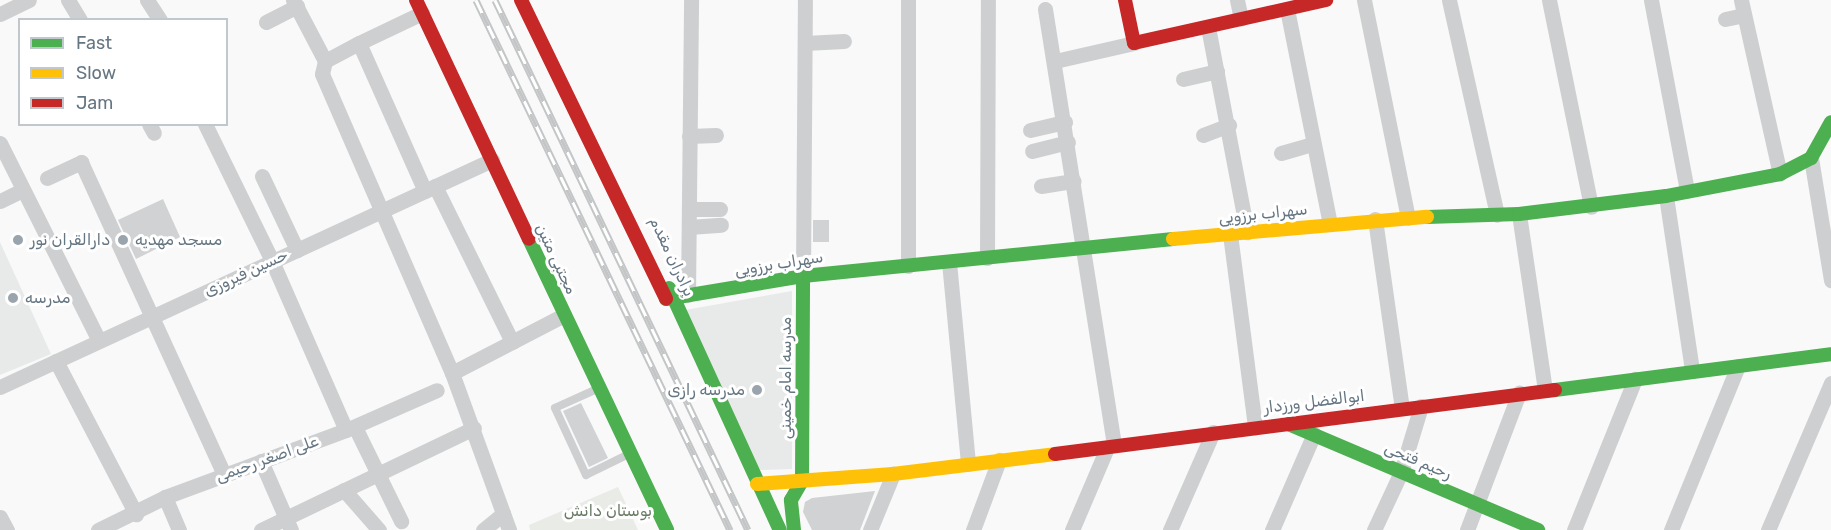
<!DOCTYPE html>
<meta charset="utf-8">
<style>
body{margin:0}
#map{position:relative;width:1831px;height:530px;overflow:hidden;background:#f9f9f9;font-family:Rubik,"Noto Sans Arabic",sans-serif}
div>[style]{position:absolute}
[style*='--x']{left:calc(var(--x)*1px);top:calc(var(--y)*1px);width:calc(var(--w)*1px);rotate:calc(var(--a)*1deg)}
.built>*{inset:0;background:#e8e9e9}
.green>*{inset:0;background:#e8ebe6}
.building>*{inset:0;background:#d0d2d3}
.lane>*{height:8px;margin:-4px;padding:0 4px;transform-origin:4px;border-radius:4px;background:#cecfd0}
.street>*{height:15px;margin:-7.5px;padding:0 7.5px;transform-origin:7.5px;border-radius:7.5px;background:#cecfd0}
.fast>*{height:14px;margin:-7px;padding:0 7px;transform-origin:7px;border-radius:7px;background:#4caf50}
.slow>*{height:14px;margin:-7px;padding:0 7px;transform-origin:7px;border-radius:7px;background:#ffc107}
.jam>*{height:14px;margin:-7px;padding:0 7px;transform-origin:7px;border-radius:7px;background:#c62828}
.rail>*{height:7px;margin-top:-3.5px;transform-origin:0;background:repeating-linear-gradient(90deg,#fff 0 14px,#c3c5c6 0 28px);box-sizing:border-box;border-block:2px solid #c3c5c6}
.dots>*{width:16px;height:16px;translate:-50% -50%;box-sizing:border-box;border:3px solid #fff;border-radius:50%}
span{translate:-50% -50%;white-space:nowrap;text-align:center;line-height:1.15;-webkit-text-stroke:6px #fff;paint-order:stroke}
.street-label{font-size:16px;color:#657683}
.poi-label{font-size:16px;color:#657683}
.left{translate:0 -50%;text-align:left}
.right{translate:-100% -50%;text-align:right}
.park-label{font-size:16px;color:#687a64}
.legend{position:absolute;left:18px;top:18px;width:210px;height:108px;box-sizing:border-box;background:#fff;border:2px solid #c1c8cd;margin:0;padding:8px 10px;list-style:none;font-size:18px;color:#657683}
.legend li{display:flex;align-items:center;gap:12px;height:30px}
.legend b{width:30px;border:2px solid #c1c8cd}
</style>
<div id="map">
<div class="built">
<i style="clip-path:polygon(0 242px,51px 354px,0 375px)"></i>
<i style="clip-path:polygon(792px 291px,792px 469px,760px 470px,685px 310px)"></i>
</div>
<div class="green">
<i style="clip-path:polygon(618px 487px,638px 530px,530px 530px,529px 525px)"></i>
</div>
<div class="building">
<i style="clip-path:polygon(163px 199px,180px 237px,136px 259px,118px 220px)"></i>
<i style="clip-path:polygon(813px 220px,829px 220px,829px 242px,813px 242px)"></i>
<i style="clip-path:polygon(581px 403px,608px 458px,589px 467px,563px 411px)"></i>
<i style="clip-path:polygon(875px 491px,860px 530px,812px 530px,803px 512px,805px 502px,812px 498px)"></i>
</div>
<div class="lane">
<i style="--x:597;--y:389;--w:46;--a:155.7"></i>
<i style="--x:555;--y:408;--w:74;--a:65.2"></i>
<i style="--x:586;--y:475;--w:48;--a:-26"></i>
</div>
<div class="street">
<i style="--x:68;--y:0;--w:23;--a:59"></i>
<i style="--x:147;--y:0;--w:24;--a:57"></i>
<i style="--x:293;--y:0;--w:69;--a:62.3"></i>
<i style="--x:908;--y:0;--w:266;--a:90"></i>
<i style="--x:1237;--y:0;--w:19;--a:78"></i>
<i style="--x:1364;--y:0;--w:222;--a:78.6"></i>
<i style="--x:1449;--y:0;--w:220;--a:77.4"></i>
<i style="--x:1549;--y:0;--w:211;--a:78.5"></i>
<i style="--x:1651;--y:0;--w:194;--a:79.3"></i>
<i style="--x:1741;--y:0;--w:178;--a:77.4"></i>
<i style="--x:1045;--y:9;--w:441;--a:81"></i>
<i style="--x:1287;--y:9;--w:219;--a:78.7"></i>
<i style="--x:0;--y:14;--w:32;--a:-26"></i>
<i style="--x:1725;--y:19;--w:19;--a:-12"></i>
<i style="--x:266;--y:22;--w:35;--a:-27"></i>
<i style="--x:1208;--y:27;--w:209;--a:79.2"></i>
<i style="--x:359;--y:43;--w:70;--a:-25.5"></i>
<i style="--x:805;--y:43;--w:39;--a:-3"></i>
<i style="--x:325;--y:61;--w:13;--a:103"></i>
<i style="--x:322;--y:74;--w:326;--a:66.5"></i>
<i style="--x:452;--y:373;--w:167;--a:70"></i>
<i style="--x:325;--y:61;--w:38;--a:-28"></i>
<i style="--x:359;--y:43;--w:162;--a:66"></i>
<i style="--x:1055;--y:61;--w:81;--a:-12.8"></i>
<i style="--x:1183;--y:79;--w:35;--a:-13"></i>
<i style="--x:149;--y:124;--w:10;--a:61"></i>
<i style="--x:205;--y:124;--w:153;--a:63.9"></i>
<i style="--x:272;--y:261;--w:184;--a:66.4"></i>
<i style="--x:1030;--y:130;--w:36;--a:-13"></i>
<i style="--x:1203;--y:135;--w:28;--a:-21"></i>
<i style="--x:689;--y:136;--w:27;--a:-2"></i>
<i style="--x:0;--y:143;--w:221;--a:63.4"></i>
<i style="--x:1032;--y:151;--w:37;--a:-14"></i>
<i style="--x:1281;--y:153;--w:33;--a:-16"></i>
<i style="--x:1811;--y:158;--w:124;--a:80.7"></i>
<i style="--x:262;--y:176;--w:82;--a:64.7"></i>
<i style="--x:47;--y:178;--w:38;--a:-25"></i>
<i style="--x:81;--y:162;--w:344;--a:65.4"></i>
<i style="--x:435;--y:186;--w:174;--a:63.7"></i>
<i style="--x:1041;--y:186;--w:33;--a:-9"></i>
<i style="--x:1666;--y:196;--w:177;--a:81.5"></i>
<i style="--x:0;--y:201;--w:25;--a:-26"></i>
<i style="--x:689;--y:209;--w:31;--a:0"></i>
<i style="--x:1519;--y:214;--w:178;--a:81.6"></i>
<i style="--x:1375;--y:219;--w:191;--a:81.9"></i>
<i style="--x:689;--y:227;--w:32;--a:-4"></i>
<i style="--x:1230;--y:234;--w:195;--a:82.6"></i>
<i style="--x:987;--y:258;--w:258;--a:-89.8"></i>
<i style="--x:949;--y:262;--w:203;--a:84.6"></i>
<i style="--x:803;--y:276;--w:276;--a:-89.6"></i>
<i style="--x:688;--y:295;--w:295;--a:-89.4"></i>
<i style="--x:56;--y:361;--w:173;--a:62.4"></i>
<i style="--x:452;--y:373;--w:126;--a:-27.4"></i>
<i style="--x:0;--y:387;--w:542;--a:-24.77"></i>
<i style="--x:355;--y:427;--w:105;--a:63.9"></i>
<i style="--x:261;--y:461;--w:75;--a:66.5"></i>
<i style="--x:344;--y:490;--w:53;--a:48.8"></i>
<i style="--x:165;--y:497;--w:36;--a:67"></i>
<i style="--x:0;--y:517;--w:15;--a:62"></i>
<i style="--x:98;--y:530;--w:75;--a:-26.2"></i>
<i style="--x:165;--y:497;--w:193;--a:-20.3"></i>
<i style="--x:346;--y:430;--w:99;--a:-23.7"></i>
<i style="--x:261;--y:530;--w:236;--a:-25.6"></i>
<i style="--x:483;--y:530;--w:26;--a:-39"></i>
<i style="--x:870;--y:530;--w:61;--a:-67.7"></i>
<i style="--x:973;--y:530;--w:75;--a:-69.6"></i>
<i style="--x:1072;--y:530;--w:89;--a:-66.9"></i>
<i style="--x:1170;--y:530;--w:107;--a:-66.3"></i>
<i style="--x:1272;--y:530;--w:105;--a:-66.4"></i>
<i style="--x:1374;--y:530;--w:64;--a:-65"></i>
<i style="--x:1401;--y:472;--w:69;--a:-73.1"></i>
<i style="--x:1467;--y:530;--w:147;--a:-69.2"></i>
<i style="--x:1574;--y:530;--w:163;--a:-68"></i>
<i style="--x:1671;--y:530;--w:177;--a:-67.8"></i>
<i style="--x:1768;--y:530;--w:160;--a:-66.8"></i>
</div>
<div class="fast">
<i style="--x:1427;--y:217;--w:92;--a:-1.9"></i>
<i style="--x:1519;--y:214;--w:148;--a:-7"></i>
<i style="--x:1666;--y:196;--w:116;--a:-10.9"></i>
<i style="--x:1780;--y:174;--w:35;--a:-27"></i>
<i style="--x:1811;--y:158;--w:41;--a:-60.9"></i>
<i style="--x:529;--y:239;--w:322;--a:64.6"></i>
<i style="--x:669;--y:288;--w:266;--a:65.4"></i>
<i style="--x:666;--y:299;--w:139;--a:-9.5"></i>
<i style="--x:803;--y:276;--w:372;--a:-5.7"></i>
<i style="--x:1555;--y:390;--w:278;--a:-7.4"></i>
<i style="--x:1286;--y:423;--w:274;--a:23"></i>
<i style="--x:794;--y:530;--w:30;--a:-96"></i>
<i style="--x:791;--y:500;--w:22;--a:-60"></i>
<i style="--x:802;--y:481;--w:205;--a:-89.7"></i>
</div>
<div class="slow">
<i style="--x:1173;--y:239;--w:255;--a:-5"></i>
<i style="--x:757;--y:484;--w:136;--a:-4.2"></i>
<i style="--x:893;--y:474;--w:163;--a:-7"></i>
</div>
<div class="jam">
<i style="--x:416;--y:0;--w:264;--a:64.7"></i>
<i style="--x:521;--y:0;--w:332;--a:64.1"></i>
<i style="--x:1125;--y:0;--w:44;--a:78.2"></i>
<i style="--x:1134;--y:43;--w:197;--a:-12.6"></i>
<i style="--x:1055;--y:454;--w:504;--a:-7.29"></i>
</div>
<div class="rail">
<i style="--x:476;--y:0;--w:588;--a:64.39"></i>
<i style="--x:495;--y:0;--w:587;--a:64.48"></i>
</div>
<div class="dots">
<i style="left:18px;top:240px;background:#99a4ac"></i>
<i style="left:123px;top:240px;background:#99a4ac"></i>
<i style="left:13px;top:298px;background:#99a4ac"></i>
<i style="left:757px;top:390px;background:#99a4ac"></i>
</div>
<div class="street-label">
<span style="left:1263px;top:214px;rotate:-6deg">سهراب برزویی</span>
<span style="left:672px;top:257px;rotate:65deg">برادران مقدم</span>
<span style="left:556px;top:259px;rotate:65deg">مجتبی متین</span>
<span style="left:779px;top:264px;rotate:-9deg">سهراب برزویی</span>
<span style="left:246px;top:273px;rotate:-25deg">حسین فیروزی</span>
<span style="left:786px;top:378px;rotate:-90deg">مدرسه امام خمینی</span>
<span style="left:1314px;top:402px;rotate:-7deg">ابوالفضل ورزدار</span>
<span style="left:267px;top:459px;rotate:-20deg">علی اصغر رحیمی</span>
<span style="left:1418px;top:461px;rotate:23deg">رحیم فتحی</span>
</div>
<div class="poi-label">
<span class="left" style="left:30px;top:240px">دارالقران نور</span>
<span class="left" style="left:135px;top:240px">مسجد مهدیه</span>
<span class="left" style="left:25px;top:298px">مدرسه</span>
<span class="right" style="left:745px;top:390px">مدرسه رازی</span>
</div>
<div class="park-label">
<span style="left:608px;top:511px">بوستان دانش</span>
</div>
<ul class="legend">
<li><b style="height:8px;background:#4caf50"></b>Fast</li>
<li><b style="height:8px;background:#ffc107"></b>Slow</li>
<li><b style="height:8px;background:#c62828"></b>Jam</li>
</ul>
</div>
